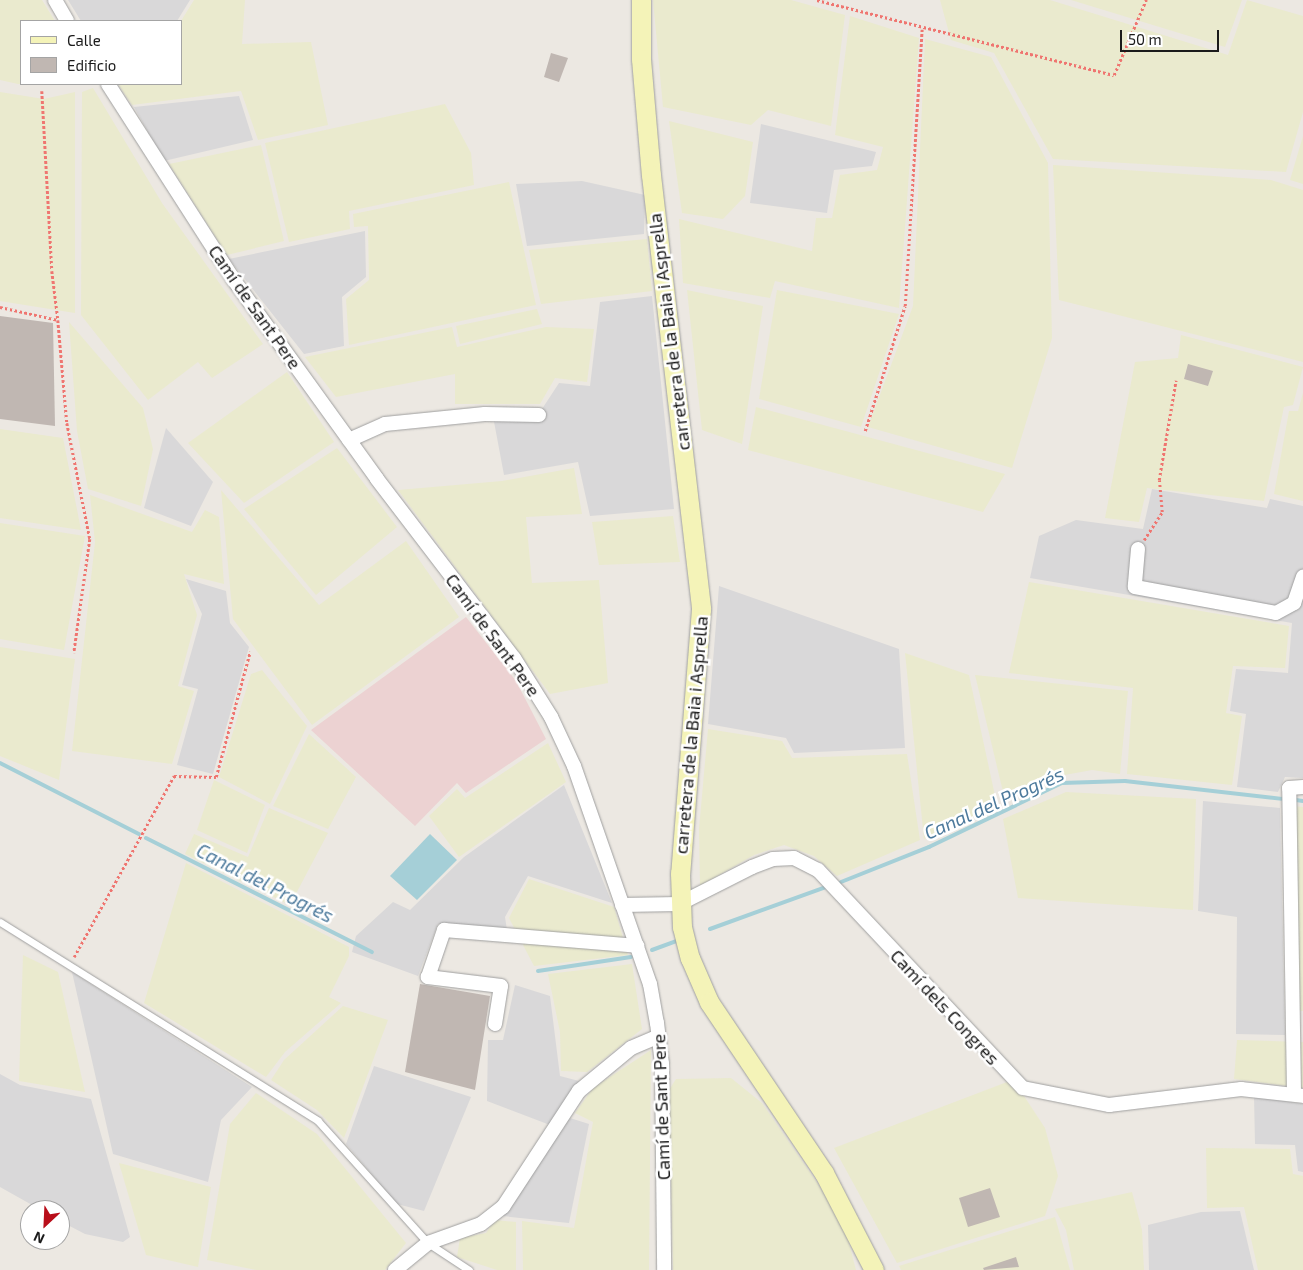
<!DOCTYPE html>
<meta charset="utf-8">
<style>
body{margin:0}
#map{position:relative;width:1303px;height:1270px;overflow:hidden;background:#ece8e2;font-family:"Exo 2",sans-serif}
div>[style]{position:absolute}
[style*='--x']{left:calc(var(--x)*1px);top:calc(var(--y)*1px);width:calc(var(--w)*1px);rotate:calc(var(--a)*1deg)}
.residential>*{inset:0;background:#d9d8d9}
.commercial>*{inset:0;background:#ecd2d2}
.farmland>*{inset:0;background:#eaeace}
.water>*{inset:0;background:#a5cfd7}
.stream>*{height:4px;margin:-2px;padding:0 2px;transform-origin:2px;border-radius:2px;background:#a5cfd7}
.building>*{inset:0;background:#c0b7b2}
.path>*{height:2.5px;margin-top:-1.25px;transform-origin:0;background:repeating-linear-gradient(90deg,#ef7570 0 2.5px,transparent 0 5px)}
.roads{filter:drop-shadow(0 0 1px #9f9f9f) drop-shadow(0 0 1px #9f9f9f)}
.lane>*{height:7px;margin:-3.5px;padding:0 3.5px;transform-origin:3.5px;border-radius:3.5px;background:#fff}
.street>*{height:14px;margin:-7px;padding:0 7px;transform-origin:7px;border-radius:7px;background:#fff}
.secondary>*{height:19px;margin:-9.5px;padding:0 9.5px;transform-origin:9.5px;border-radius:9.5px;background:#f4f3b8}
span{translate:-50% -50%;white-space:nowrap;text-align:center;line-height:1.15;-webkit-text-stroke:5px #fff;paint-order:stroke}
.street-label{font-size:18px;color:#1b1b1b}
.water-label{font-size:19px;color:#4d7a9c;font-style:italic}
.legend{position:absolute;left:20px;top:20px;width:162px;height:65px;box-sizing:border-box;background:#fff;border:1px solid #a4a4a4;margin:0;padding:6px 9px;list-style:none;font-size:15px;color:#1b1b1b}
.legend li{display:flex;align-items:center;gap:10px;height:25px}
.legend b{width:25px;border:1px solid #a4a4a4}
.north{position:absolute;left:20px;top:1200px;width:50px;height:50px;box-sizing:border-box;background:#fff;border:1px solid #a4a4a4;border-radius:50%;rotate:205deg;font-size:14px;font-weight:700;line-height:20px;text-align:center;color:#1b1b1b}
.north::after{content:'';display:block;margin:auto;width:18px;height:22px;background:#b90e1a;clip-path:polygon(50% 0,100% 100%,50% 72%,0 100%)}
.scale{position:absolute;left:1120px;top:30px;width:99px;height:22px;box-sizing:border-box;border:2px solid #1b1b1b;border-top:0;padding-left:6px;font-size:15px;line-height:18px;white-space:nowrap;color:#1b1b1b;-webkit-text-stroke:4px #fff;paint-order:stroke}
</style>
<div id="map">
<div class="residential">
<i style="clip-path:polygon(68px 0,190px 0,177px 21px,81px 21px)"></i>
<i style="clip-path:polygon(239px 96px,253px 140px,164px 161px,134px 107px)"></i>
<i style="clip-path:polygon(761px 124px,876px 152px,872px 166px,834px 170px,827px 213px,750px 203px)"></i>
<i style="clip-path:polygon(582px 181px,645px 195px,644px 234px,527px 246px,516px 184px)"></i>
<i style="clip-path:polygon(365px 231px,366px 277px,342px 297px,344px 346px,304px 354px,229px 259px)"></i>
<i style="clip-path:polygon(652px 296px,674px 509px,590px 516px,578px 462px,504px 475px,492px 411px,542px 409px,559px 383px,590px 386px,600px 302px)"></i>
<i style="clip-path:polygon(166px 428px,213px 482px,191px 526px,144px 508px)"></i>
<i style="clip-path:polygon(1152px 489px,1267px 508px,1270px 499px,1303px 506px,1303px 778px,1285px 777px,1278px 792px,1237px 787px,1246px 714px,1230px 711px,1236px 669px,1288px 673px,1292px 623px,1030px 578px,1039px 536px,1076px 520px,1143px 529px)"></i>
<i style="clip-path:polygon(186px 579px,226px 591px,230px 623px,249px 647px,213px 774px,177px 765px,198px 689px,182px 685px,202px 614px)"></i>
<i style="clip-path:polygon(719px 586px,899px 649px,905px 748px,794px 753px,786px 738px,708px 724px)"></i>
<i style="clip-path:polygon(564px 785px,612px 903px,528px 876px,505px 917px,507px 930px,438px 924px,418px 976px,352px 952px,356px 936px,393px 902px,410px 910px,464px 857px)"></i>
<i style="clip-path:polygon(1203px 801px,1280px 808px,1285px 1035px,1236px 1034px,1237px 917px,1198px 911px)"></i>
<i style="clip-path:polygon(72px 972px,252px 1087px,221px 1120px,208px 1182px,113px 1154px)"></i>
<i style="clip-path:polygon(515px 985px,550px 996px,560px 1076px,579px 1081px,550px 1125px,487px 1101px,488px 1040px,503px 1040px)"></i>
<i style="clip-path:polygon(374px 1066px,471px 1097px,424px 1211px,397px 1204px,346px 1144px)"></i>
<i style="clip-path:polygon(0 1074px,20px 1085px,91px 1099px,130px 1237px,123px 1242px,85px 1234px,60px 1221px,60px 1210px,41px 1210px,0 1187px)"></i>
<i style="clip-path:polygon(1254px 1096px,1303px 1104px,1303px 1172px,1298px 1171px,1295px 1145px,1255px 1144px)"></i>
<i style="clip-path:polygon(570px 1118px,589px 1124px,569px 1223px,502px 1216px)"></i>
<i style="clip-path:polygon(1240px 1211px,1254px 1270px,1149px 1270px,1148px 1225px,1201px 1212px)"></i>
</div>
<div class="commercial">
<i style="clip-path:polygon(466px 617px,516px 681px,546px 739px,466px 793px,457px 783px,415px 826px,311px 730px)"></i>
</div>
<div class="farmland">
<i style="clip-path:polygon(0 0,42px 0,55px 21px,21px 21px,21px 84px,26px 84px,18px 84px,0 80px)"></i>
<i style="clip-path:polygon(194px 0,245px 0,242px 44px,311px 42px,328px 125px,258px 140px,241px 91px,132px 105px,118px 84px,181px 84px,181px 21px)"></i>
<i style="clip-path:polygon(653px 0,791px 0,845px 15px,831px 126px,768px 110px,751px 125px,663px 107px)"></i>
<i style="clip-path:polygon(940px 0,1050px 0,1228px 55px,1247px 0,1303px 16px,1303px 112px,1286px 172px,1053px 159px,994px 53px,951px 40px)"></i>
<i style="clip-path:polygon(1071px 0,1242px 0,1225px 47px)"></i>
<i style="clip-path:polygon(850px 16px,919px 38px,899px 308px,775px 281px,770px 298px,683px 283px,679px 219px,812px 251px,816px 218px,832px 218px,840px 175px,877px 170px,883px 147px,835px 135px)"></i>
<i style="clip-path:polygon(925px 39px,991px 57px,1048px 163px,1052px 338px,1012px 468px,868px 427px,913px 306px)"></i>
<i style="clip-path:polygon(93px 88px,162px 203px,263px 344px,212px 378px,198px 362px,148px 400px,81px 315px,82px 92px)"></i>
<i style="clip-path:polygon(0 92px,44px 99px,75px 92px,75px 313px,0 301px)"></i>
<i style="clip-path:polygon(445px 104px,471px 153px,474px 185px,349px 211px,350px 229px,289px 242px,265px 143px)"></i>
<i style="clip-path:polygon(669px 121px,753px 142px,745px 196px,723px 219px,682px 213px)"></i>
<i style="clip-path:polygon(1303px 136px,1303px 184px,1290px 180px)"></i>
<i style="clip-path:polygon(261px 145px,284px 241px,227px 255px,169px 164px)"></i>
<i style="clip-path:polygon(1053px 165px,1271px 180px,1303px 190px,1303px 362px,1059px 300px)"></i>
<i style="clip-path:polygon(509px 182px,536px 305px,349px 345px,346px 299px,369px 280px,368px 226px,354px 227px,353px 214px)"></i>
<i style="clip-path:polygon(647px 239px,652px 291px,541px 304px,529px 250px)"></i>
<i style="clip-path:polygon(687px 290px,763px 306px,742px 444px,702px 430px)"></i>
<i style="clip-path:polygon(777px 290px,899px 314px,861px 427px,759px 399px)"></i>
<i style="clip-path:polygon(537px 309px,542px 324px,460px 344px,456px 326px)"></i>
<i style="clip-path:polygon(69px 322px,143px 408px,153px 449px,141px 506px,88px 489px,77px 431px)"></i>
<i style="clip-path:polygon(452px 327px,457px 347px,546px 327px,594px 329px,587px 382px,555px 378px,540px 404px,455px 404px,455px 374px,336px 397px,305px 357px)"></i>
<i style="clip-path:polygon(1181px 335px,1303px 367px,1293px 405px,1284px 407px,1264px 501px,1147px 488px,1139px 522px,1105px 518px,1135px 362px,1178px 358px)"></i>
<i style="clip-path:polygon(287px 372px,334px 442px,244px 503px,188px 443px)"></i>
<i style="clip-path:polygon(1303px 393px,1303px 501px,1274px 494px,1289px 411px,1298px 411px)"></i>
<i style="clip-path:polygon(756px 407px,1005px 474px,983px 512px,748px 450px)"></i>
<i style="clip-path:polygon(0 429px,63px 438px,81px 530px,0 518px)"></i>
<i style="clip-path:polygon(337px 448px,397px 527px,316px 595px,244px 509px)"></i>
<i style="clip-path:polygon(574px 468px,582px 514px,526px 517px,532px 583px,599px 580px,608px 683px,550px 694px,398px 490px,502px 481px)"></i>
<i style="clip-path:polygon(221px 490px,319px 605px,406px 541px,459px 617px,312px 725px,233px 619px)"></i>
<i style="clip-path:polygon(90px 495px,192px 532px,205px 510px,219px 517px,224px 584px,184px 574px,197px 615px,178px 686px,194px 691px,172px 764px,72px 751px,95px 542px)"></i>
<i style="clip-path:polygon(673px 516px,680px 562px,599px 565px,592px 522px)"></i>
<i style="clip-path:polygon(0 523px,85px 536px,64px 650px,0 639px)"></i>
<i style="clip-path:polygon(1029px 582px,1289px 626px,1285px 668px,1233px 666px,1226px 713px,1242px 716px,1232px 785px,1127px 774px,1133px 688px,1009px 673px)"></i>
<i style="clip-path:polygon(0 647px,75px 659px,59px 780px,0 756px)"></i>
<i style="clip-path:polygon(905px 653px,969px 675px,997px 805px,924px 839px)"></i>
<i style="clip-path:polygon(262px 670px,307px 726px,270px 804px,219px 777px,251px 674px)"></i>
<i style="clip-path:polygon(975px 675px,1128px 691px,1120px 774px,1092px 770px,1059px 776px,1005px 800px)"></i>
<i style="clip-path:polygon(708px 729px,782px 741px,792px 758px,907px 754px,920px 840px,837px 876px,814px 856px,784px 845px,754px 855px,700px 886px,699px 829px)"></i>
<i style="clip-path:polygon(309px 734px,356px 777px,328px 829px,273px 806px)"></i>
<i style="clip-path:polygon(548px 743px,566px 782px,459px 857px,429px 816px,457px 789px,465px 798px)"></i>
<i style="clip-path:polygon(214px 780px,265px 805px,247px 853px,197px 830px)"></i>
<i style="clip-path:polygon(1066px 792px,1196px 799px,1193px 910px,1018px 898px,1003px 819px)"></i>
<i style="clip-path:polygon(1292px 806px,1303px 807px,1303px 1011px,1299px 1011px)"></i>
<i style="clip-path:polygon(269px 808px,328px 833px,290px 905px,185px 854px,194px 834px,248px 857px)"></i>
<i style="clip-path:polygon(186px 863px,349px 947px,349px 956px,329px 997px,341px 1003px,285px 1052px,266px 1077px,144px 1003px)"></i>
<i style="clip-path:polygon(529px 879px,614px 907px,628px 955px,534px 966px,509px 918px)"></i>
<i style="clip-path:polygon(23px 955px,58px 972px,85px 1092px,19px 1081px)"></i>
<i style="clip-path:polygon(632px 964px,642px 1029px,587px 1072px,561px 1071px,560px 1032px,548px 974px)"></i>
<i style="clip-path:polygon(343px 1006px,388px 1020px,344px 1138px,317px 1110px,271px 1080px,284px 1060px)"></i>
<i style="clip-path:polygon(1237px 1040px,1303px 1042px,1303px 1088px,1234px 1079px)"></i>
<i style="clip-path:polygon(651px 1050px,649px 1270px,523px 1270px,522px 1221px,574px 1228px,593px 1122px,575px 1113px,593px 1088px)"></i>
<i style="clip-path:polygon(731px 1078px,762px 1103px,818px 1184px,845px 1228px,856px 1270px,673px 1270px,669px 1090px,676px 1079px)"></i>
<i style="clip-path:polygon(1007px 1082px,1024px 1096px,1045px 1128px,1058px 1176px,1045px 1216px,897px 1263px,834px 1148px)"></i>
<i style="clip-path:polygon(256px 1093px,317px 1134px,406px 1243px,385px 1270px,256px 1270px,207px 1260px,230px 1124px)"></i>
<i style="clip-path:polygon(1206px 1148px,1290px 1149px,1293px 1174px,1303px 1176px,1303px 1270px,1258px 1270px,1244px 1207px,1207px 1208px)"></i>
<i style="clip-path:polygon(119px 1163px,211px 1187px,198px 1267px,146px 1255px)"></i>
<i style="clip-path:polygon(1132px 1192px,1142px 1230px,1144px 1270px,1074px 1270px,1066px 1230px,1055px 1209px)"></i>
<i style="clip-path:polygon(1055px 1217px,1070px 1270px,901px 1270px,899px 1266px)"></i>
<i style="clip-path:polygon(495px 1220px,516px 1222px,516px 1270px,497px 1270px,457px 1257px,460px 1238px,486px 1233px)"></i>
</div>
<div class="water">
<i style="clip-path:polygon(430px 834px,457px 860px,417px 900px,390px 876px)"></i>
</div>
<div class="stream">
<i style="--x:0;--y:763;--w:156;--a:27.1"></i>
<i style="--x:1296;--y:800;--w:7;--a:8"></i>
<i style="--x:146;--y:838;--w:253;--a:26.8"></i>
<i style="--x:841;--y:882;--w:95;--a:-21.7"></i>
<i style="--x:929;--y:847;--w:148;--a:-25.7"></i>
<i style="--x:1062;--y:783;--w:63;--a:-1.8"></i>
<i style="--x:1125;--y:781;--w:158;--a:6.5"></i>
<i style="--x:710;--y:929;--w:123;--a:-19.9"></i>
<i style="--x:652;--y:950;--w:30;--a:-20"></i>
<i style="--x:538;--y:971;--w:94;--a:-8.6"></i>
</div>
<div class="building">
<i style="clip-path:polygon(551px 53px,568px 58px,559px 82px,544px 77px)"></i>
<i style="clip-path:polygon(0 316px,53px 323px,55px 426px,0 419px)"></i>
<i style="clip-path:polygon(1188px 364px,1213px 371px,1208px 386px,1184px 379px)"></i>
<i style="clip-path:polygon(420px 984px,490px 996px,475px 1090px,405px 1072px)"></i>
<i style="clip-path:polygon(990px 1188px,1000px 1217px,968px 1227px,959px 1198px)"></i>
<i style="clip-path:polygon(1016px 1257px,1019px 1267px,984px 1270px,983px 1268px)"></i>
</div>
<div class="path">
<i style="--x:817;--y:0;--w:306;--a:14.2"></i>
<i style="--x:1114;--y:75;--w:82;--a:-66.9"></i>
<i style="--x:42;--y:91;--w:180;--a:86.8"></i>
<i style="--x:52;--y:271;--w:48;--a:82.9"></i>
<i style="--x:0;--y:307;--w:59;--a:12.6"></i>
<i style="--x:58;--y:320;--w:103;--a:85"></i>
<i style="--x:67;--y:423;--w:118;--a:78.8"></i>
<i style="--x:90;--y:539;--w:115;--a:98"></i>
<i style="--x:865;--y:431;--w:131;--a:-72.3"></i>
<i style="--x:905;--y:306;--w:277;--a:-86.5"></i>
<i style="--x:1144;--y:540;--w:33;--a:-57"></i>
<i style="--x:1162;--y:512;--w:32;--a:-95"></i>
<i style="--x:1159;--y:480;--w:101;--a:-80.4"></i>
<i style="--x:74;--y:957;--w:207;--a:-61.1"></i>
<i style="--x:174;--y:776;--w:42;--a:1.4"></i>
<i style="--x:216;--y:777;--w:130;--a:-74.8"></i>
</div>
<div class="roads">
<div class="lane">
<i style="--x:0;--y:922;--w:375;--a:32"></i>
<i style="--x:318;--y:1121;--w:164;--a:48"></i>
<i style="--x:428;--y:1243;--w:49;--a:33.4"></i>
</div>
<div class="street">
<i style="--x:55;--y:0;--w:24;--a:60"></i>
<i style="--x:108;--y:84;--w:232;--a:57.3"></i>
<i style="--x:233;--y:279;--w:246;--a:54.2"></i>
<i style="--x:377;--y:479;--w:225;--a:52.6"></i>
<i style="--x:514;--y:658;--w:70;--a:57.9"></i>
<i style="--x:551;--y:717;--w:54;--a:64.9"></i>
<i style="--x:574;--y:766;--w:231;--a:70.8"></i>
<i style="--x:650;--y:984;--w:40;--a:80"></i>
<i style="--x:657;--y:1023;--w:41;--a:83"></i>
<i style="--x:662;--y:1064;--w:206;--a:89.4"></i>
<i style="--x:349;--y:440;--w:39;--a:-24"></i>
<i style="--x:385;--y:424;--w:100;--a:-5.7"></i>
<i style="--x:485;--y:414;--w:54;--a:1.1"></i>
<i style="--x:1138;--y:549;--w:38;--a:95"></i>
<i style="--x:1135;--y:587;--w:143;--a:10.4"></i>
<i style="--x:1276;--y:613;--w:21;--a:-29"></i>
<i style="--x:1294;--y:603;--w:28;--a:-71"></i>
<i style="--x:622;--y:905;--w:57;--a:-1"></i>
<i style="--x:679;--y:904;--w:82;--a:-26.9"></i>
<i style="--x:752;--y:867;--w:22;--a:-21"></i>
<i style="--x:773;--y:859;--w:21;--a:-3"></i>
<i style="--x:794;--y:858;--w:27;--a:27"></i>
<i style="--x:818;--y:870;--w:299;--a:46.8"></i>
<i style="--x:1023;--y:1088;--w:88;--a:11.2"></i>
<i style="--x:1109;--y:1105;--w:133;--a:-6.9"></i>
<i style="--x:1241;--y:1089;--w:62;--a:6.4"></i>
<i style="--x:495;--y:1024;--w:38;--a:-81"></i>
<i style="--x:501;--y:986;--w:74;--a:-173"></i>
<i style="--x:428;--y:977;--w:50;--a:-71.2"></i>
<i style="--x:444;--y:930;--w:194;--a:4.7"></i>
<i style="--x:1294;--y:1093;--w:305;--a:-90.9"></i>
<i style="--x:1289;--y:788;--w:14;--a:-4"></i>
<i style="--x:395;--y:1270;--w:43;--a:-39.3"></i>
<i style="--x:428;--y:1243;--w:56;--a:-19.7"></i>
<i style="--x:481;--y:1224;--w:28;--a:-38"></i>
<i style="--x:503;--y:1207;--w:139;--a:-56.8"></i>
<i style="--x:579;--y:1091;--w:67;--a:-39.6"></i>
<i style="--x:631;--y:1048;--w:30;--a:-23"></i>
</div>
<div class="secondary">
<i style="--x:641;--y:0;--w:59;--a:90"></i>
<i style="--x:641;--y:59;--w:116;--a:85.1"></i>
<i style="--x:651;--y:175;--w:437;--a:83.4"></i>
<i style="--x:701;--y:609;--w:265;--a:94.5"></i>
<i style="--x:680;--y:873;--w:54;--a:87.9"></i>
<i style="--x:682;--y:927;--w:32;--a:76"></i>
<i style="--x:690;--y:958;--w:48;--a:66.6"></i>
<i style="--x:709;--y:1002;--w:206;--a:56.1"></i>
<i style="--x:824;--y:1173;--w:109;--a:62.7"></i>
</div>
</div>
<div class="street-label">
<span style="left:255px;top:307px;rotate:55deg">Camí de Sant Pere</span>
<span style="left:669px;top:332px;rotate:-97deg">carretera de la Baia i Asprella</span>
<span style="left:493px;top:635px;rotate:54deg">Camí de Sant Pere</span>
<span style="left:691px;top:735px;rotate:-85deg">carretera de la Baia i Asprella</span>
<span style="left:945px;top:1007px;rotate:47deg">Camí dels Congres</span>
<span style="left:661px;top:1107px;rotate:-92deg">Camí de Sant Pere</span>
</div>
<div class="water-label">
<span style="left:994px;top:803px;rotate:-24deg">Canal del Progrés</span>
<span style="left:265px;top:883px;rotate:27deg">Canal del Progrés</span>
</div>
<ul class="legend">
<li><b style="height:6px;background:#f4f3b8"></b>Calle</li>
<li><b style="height:14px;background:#c0b7b2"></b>Edificio</li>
</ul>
<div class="north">N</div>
<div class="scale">50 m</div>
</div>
